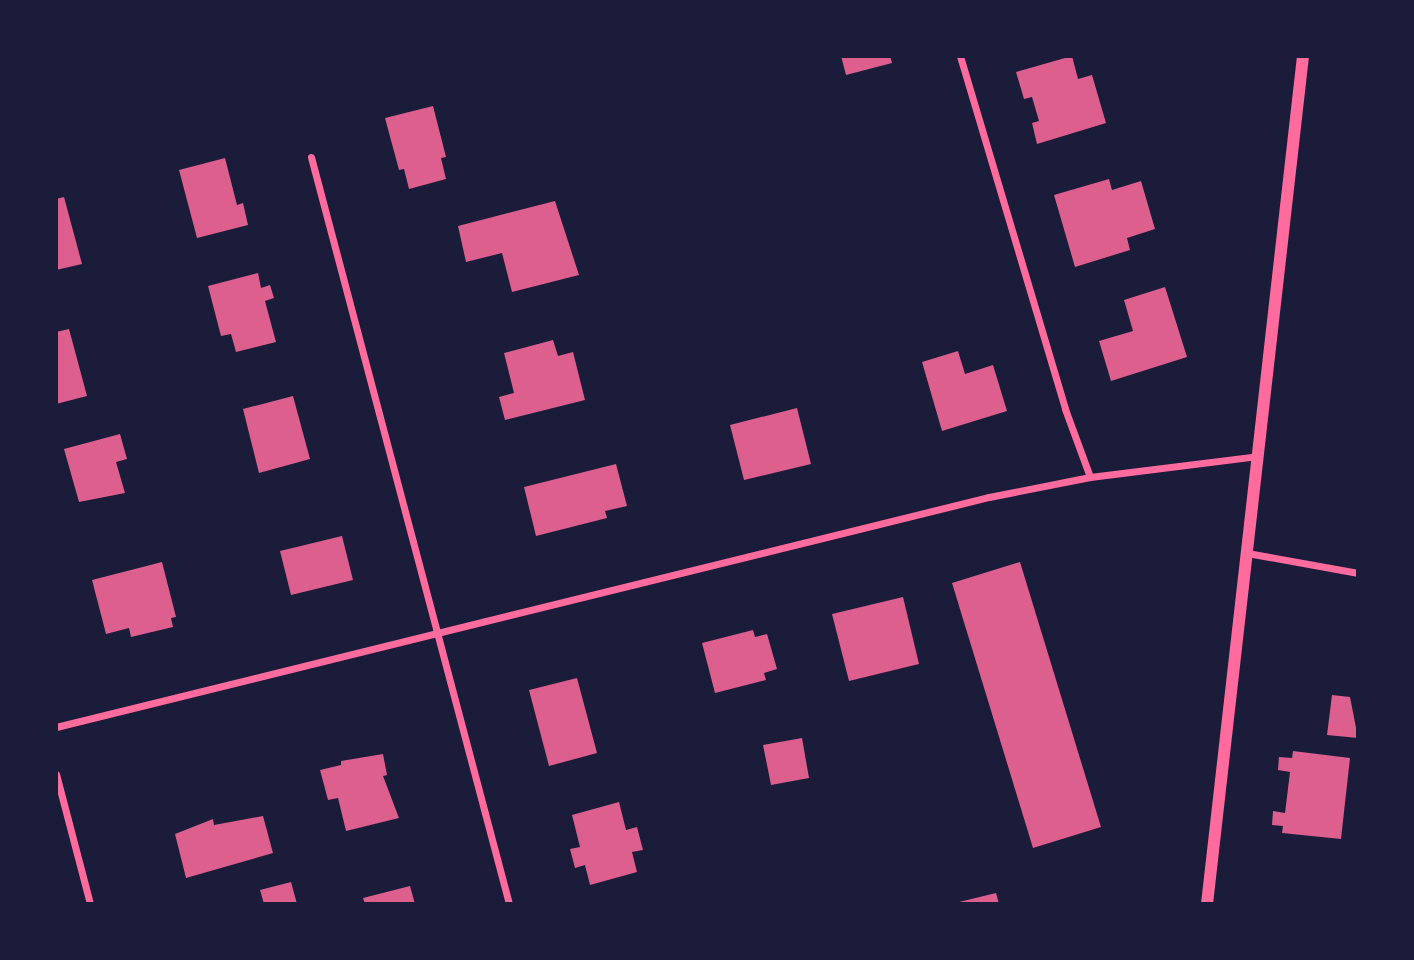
<!DOCTYPE html>
<style>
body{margin:0}
#map{position:relative;width:1414px;height:960px;overflow:hidden;background:#1b1b3a;font-family:"PT Sans",sans-serif}
div>[style]{position:absolute}
[style*='--x']{left:calc(var(--x)*1px);top:calc(var(--y)*1px);width:calc(var(--w)*1px);rotate:calc(var(--a)*1deg)}
.building>*{inset:0;background:#dd5f8e}
.minor>*{height:7px;margin:-3.5px;padding:0 3.5px;transform-origin:3.5px;border-radius:3.5px;background:#ff6b9d}
.tertiary>*{height:12px;margin:-6px;padding:0 6px;transform-origin:6px;border-radius:6px;background:#ff6b9d}
span{translate:-50% -50%;white-space:nowrap;text-align:center;line-height:1.15;-webkit-text-stroke:7px #1b1b3a;paint-order:stroke}
.frame{position:absolute;inset:0;border:58px solid #1b1b3a;pointer-events:none}
</style>
<div id="map">
<div class="building">
<i style="clip-path:polygon(841px 56px,890px 56px,892px 63px,846px 75px)"></i>
<i style="clip-path:polygon(1072px 56px,1078px 79px,1092px 75px,1106px 123px,1037px 144px,1032px 123px,1039px 121px,1032px 97px,1024px 99px,1016px 72px)"></i>
<i style="clip-path:polygon(433px 106px,446px 157px,441px 158px,446px 179px,409px 189px,404px 169px,399px 170px,385px 118px)"></i>
<i style="clip-path:polygon(225px 158px,237px 205px,243px 203px,248px 225px,197px 238px,179px 170px)"></i>
<i style="clip-path:polygon(1109px 179px,1112px 190px,1141px 181px,1155px 229px,1127px 238px,1130px 250px,1075px 267px,1054px 195px)"></i>
<i style="clip-path:polygon(64px 197px,82px 264px,56px 270px,56px 199px)"></i>
<i style="clip-path:polygon(555px 201px,579px 275px,512px 292px,502px 253px,466px 262px,458px 226px)"></i>
<i style="clip-path:polygon(258px 273px,261px 288px,270px 285px,274px 298px,265px 301px,276px 342px,236px 352px,231px 334px,221px 336px,208px 286px)"></i>
<i style="clip-path:polygon(1165px 287px,1187px 357px,1111px 381px,1099px 341px,1133px 331px,1124px 300px)"></i>
<i style="clip-path:polygon(69px 329px,87px 396px,56px 404px,56px 332px)"></i>
<i style="clip-path:polygon(553px 340px,558px 356px,573px 352px,585px 400px,505px 420px,499px 397px,514px 393px,504px 353px)"></i>
<i style="clip-path:polygon(958px 351px,965px 374px,993px 365px,1007px 411px,942px 431px,922px 362px)"></i>
<i style="clip-path:polygon(293px 396px,310px 459px,259px 473px,243px 409px)"></i>
<i style="clip-path:polygon(797px 408px,811px 464px,744px 480px,730px 425px)"></i>
<i style="clip-path:polygon(120px 434px,127px 459px,116px 462px,125px 493px,79px 502px,64px 449px)"></i>
<i style="clip-path:polygon(616px 464px,627px 506px,605px 511px,607px 518px,536px 536px,524px 487px)"></i>
<i style="clip-path:polygon(342px 536px,353px 580px,291px 595px,280px 551px)"></i>
<i style="clip-path:polygon(162px 562px,176px 617px,171px 618px,173px 627px,131px 637px,129px 628px,106px 634px,92px 580px)"></i>
<i style="clip-path:polygon(1020px 562px,1101px 827px,1033px 848px,952px 583px)"></i>
<i style="clip-path:polygon(903px 597px,919px 664px,849px 681px,832px 614px)"></i>
<i style="clip-path:polygon(753px 630px,755px 637px,767px 634px,777px 669px,764px 673px,766px 680px,715px 693px,702px 643px)"></i>
<i style="clip-path:polygon(577px 678px,597px 753px,549px 766px,529px 690px)"></i>
<i style="clip-path:polygon(1332px 695px,1350px 697px,1358px 738px,1327px 735px)"></i>
<i style="clip-path:polygon(802px 738px,809px 778px,771px 785px,763px 745px)"></i>
<i style="clip-path:polygon(1293px 751px,1350px 758px,1341px 839px,1282px 833px,1283px 826px,1272px 825px,1273px 811px,1285px 813px,1290px 772px,1278px 770px,1279px 757px,1292px 758px)"></i>
<i style="clip-path:polygon(383px 754px,387px 775px,383px 776px,399px 818px,346px 831px,338px 798px,328px 800px,320px 770px,341px 765px,341px 761px)"></i>
<i style="clip-path:polygon(619px 802px,626px 830px,637px 827px,643px 850px,632px 852px,637px 872px,590px 885px,585px 865px,575px 868px,570px 849px,580px 847px,572px 815px)"></i>
<i style="clip-path:polygon(263px 816px,273px 853px,186px 878px,175px 834px,213px 819px,214px 825px)"></i>
<i style="clip-path:polygon(291px 882px,297px 904px,264px 904px,260px 890px)"></i>
<i style="clip-path:polygon(410px 886px,415px 904px,365px 904px,363px 898px)"></i>
<i style="clip-path:polygon(996px 893px,999px 904px,955px 904px,955px 903px)"></i>
</div>
<div class="minor">
<i style="--x:960;--y:56;--w:368;--a:73.4"></i>
<i style="--x:1065;--y:409;--w:72;--a:69.8"></i>
<i style="--x:311;--y:157;--w:773;--a:75.15"></i>
<i style="--x:1247;--y:553;--w:113;--a:10.2"></i>
<i style="--x:56;--y:727;--w:961;--a:-13.85"></i>
<i style="--x:989;--y:497;--w:103;--a:-11.2"></i>
<i style="--x:1090;--y:477;--w:169;--a:-7.1"></i>
<i style="--x:56;--y:774;--w:134;--a:75.3"></i>
</div>
<div class="tertiary">
<i style="--x:1207;--y:904;--w:853;--a:-83.54"></i>
</div>
<div class="frame"></div>
</div>
